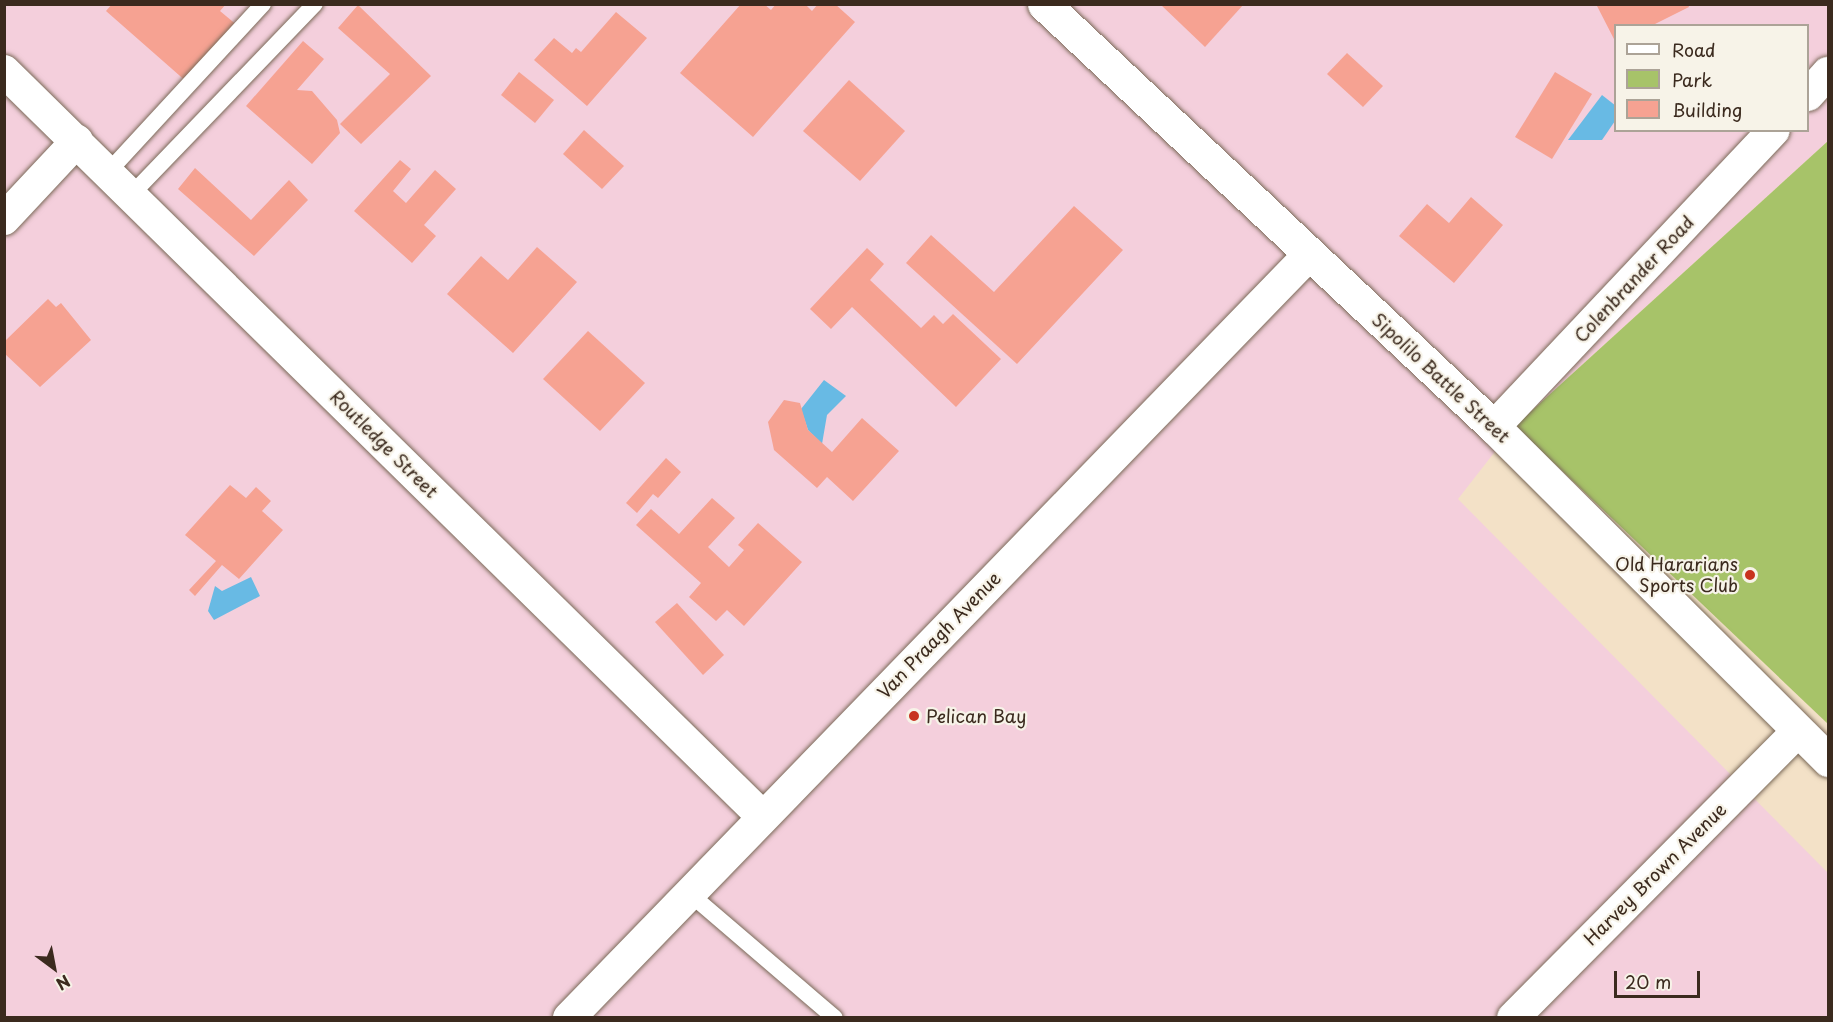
<!DOCTYPE html>
<style>
body{margin:0}
#map{position:relative;width:1833px;height:1022px;overflow:hidden;background:#f3e1c7;font-family:"Playpen Sans",sans-serif}
div>[style]{position:absolute}
[style*='--x']{left:calc(var(--x)*1px);top:calc(var(--y)*1px);width:calc(var(--w)*1px);rotate:calc(var(--a)*1deg)}
.built>*{inset:0;background:#f4cfdc}
.green>*{inset:0;background:#a7c369}
.water>*{inset:0;background:#68bae4}
.building>*{inset:0;background:#f6a292}
.roads{filter:drop-shadow(0 0 2px #7b6a59) drop-shadow(0 0 2px #7b6a59)}
.service>*{height:16px;margin:-8px;padding:0 8px;transform-origin:8px;border-radius:8px;background:#fff}
.minor>*{height:32px;margin:-16px;padding:0 16px;transform-origin:16px;border-radius:16px;background:#fff}
.secondary>*{height:33px;margin:-16.5px;padding:0 16.5px;transform-origin:16.5px;border-radius:16.5px;background:#fff}
.dots>*{width:16px;height:16px;translate:-50% -50%;box-sizing:border-box;border:3px solid #f7f3e8;border-radius:50%}
span{translate:-50% -50%;white-space:nowrap;text-align:center;line-height:1.15;-webkit-text-stroke:4.5px #f7f3e8;paint-order:stroke}
.street-label{font-size:18px;color:#3b2a1e}
.poi-label{font-size:18px;color:#3b2a1e}
.right{translate:-100% -50%;text-align:right}
.left{translate:0 -50%;text-align:left}
.frame{position:absolute;inset:0;border:6px solid #3b2a1e;pointer-events:none}
.legend{position:absolute;left:1614px;top:24px;width:195px;height:108px;box-sizing:border-box;background:#f7f3e8;border:2px solid #aca397;margin:0;padding:8px 10px;list-style:none;font-size:18px;color:#3b2a1e}
.legend li{display:flex;align-items:center;gap:12px;height:30px}
.legend b{width:30px;border:2px solid #aca397}
.north{position:absolute;left:24px;top:938px;width:60px;height:60px;-webkit-text-stroke:4px #f7f3e8;paint-order:stroke;rotate:148deg;font-size:16px;font-weight:700;line-height:24px;text-align:center;color:#3b2a1e}
.north::after{content:'';display:block;margin:auto;width:21px;height:27px;background:#3b2a1e;clip-path:polygon(50% 0,100% 100%,50% 72%,0 100%)}
.scale{position:absolute;left:1614px;top:971px;width:86px;height:27px;box-sizing:border-box;border:3px solid #3b2a1e;border-top:0;padding-left:8px;font-size:18px;line-height:21px;white-space:nowrap;color:#3b2a1e;-webkit-text-stroke:4px #f7f3e8;paint-order:stroke}
</style>
<div id="map">
<div class="built">
<i style="clip-path:polygon(evenodd,5px 5px,1828px 5px,1828px 141px,1515px 426px,1458px 499px,1828px 873px,1828px 1017px,5px 1018px,5px 5px,1616px 26px,1808px 26px,1808px 130px,1616px 130px,1616px 26px)"></i>
</div>
<div class="green">
<i style="clip-path:polygon(1828px 141px,1828px 724px,1515px 426px)"></i>
</div>
<div class="water">
<i style="clip-path:polygon(1602px 95px,1616px 106px,1615px 121px,1602px 140px,1568px 140px)"></i>
<i style="clip-path:polygon(824px 380px,846px 396px,827px 415px,822px 444px,808px 430px,801px 409px)"></i>
<i style="clip-path:polygon(251px 577px,260px 596px,214px 620px,208px 611px,215px 586px,222px 591px)"></i>
</div>
<div class="building">
<i style="clip-path:polygon(112px 4px,226px 4px,220px 11px,238px 26px,188px 83px,106px 11px)"></i>
<i style="clip-path:polygon(741px 4px,764px 4px,771px 10px,776px 4px,805px 4px,812px 11px,818px 4px,835px 4px,855px 22px,753px 137px,680px 73px)"></i>
<i style="clip-path:polygon(1160px 4px,1244px 4px,1205px 47px)"></i>
<i style="clip-path:polygon(1596px 4px,1688px 4px,1689px 7px,1651px 26px,1616px 26px,1616px 43px)"></i>
<i style="clip-path:polygon(358px 5px,431px 76px,361px 144px,340px 124px,390px 74px,338px 28px)"></i>
<i style="clip-path:polygon(616px 12px,647px 38px,587px 106px,534px 60px,554px 38px,572px 53px,576px 48px,581px 52px)"></i>
<i style="clip-path:polygon(303px 41px,324px 59px,297px 90px,312px 91px,337px 120px,340px 133px,312px 164px,246px 106px)"></i>
<i style="clip-path:polygon(1347px 53px,1383px 86px,1363px 107px,1327px 74px)"></i>
<i style="clip-path:polygon(519px 72px,554px 100px,535px 123px,501px 95px)"></i>
<i style="clip-path:polygon(1555px 72px,1592px 94px,1552px 159px,1515px 137px)"></i>
<i style="clip-path:polygon(849px 80px,905px 131px,860px 181px,803px 131px)"></i>
<i style="clip-path:polygon(584px 130px,624px 166px,602px 189px,563px 154px)"></i>
<i style="clip-path:polygon(400px 160px,411px 169px,393px 191px,406px 203px,435px 170px,456px 189px,424px 225px,436px 236px,412px 263px,354px 211px)"></i>
<i style="clip-path:polygon(195px 168px,251px 220px,289px 180px,308px 200px,254px 256px,178px 189px)"></i>
<i style="clip-path:polygon(1471px 197px,1503px 225px,1454px 283px,1399px 236px,1427px 204px,1449px 223px)"></i>
<i style="clip-path:polygon(1074px 206px,1123px 250px,1017px 364px,906px 263px,931px 235px,994px 292px)"></i>
<i style="clip-path:polygon(537px 247px,577px 282px,513px 353px,447px 294px,481px 256px,508px 280px)"></i>
<i style="clip-path:polygon(867px 248px,884px 264px,870px 280px,921px 328px,934px 315px,943px 324px,953px 314px,1001px 359px,956px 407px,852px 307px,831px 329px,810px 309px)"></i>
<i style="clip-path:polygon(48px 299px,56px 307px,61px 303px,91px 340px,40px 387px,4px 353px,4px 342px)"></i>
<i style="clip-path:polygon(588px 331px,645px 383px,600px 431px,543px 379px)"></i>
<i style="clip-path:polygon(784px 400px,800px 403px,808px 430px,832px 452px,862px 418px,899px 451px,853px 501px,827px 477px,817px 488px,774px 450px,768px 422px)"></i>
<i style="clip-path:polygon(666px 458px,681px 472px,658px 498px,653px 494px,637px 513px,626px 503px)"></i>
<i style="clip-path:polygon(230px 485px,246px 498px,256px 487px,271px 501px,262px 511px,283px 530px,239px 579px,222px 565px,195px 596px,189px 590px,216px 561px,185px 535px)"></i>
<i style="clip-path:polygon(712px 498px,735px 518px,708px 547px,729px 567px,744px 550px,738px 545px,758px 523px,802px 562px,744px 626px,727px 610px,716px 621px,689px 597px,701px 583px,636px 525px,651px 509px,679px 534px)"></i>
<i style="clip-path:polygon(677px 603px,724px 655px,703px 675px,655px 622px)"></i>
</div>
<div class="roads">
<div class="service">
<i style="--x:109;--y:171;--w:227;--a:-47.3"></i>
<i style="--x:131;--y:195;--w:265;--a:-46.1"></i>
<i style="--x:689;--y:893;--w:192;--a:40.6"></i>
</div>
<div class="minor">
<i style="--x:4;--y:71;--w:1064;--a:44.51"></i>
<i style="--x:1808;--y:95;--w:30;--a:-48"></i>
<i style="--x:4;--y:219;--w:107;--a:-46.9"></i>
<i style="--x:1494;--y:427;--w:408;--a:-46.7"></i>
<i style="--x:569;--y:1018;--w:1064;--a:-45.88"></i>
<i style="--x:1513;--y:1018;--w:404;--a:-45.2"></i>
</div>
<div class="secondary">
<i style="--x:1044;--y:4;--w:618;--a:43.23"></i>
<i style="--x:1494;--y:427;--w:472;--a:44.9"></i>
</div>
</div>
<div class="dots">
<i style="left:1750px;top:575px;background:#c8321e"></i>
<i style="left:914px;top:716px;background:#c8321e"></i>
</div>
<div class="street-label">
<span style="left:1634px;top:279px;rotate:-47deg">Colenbrander Road</span>
<span style="left:1441px;top:378px;rotate:43deg">Sipolilo Battle Street</span>
<span style="left:384px;top:444px;rotate:45deg">Routledge Street</span>
<span style="left:939px;top:635px;rotate:-46deg">Van Praagh Avenue</span>
<span style="left:1655px;top:874px;rotate:-45deg">Harvey Brown Avenue</span>
</div>
<div class="poi-label">
<span class="right" style="left:1738px;top:575px">Old Hararians<br>Sports Club</span>
<span class="left" style="left:926px;top:716px">Pelican Bay</span>
</div>
<div class="frame"></div>
<ul class="legend">
<li><b style="height:8px;background:#fff"></b>Road</li>
<li><b style="height:16px;background:#a7c369"></b>Park</li>
<li><b style="height:16px;background:#f6a292"></b>Building</li>
</ul>
<div class="north">N</div>
<div class="scale">20 m</div>
</div>
